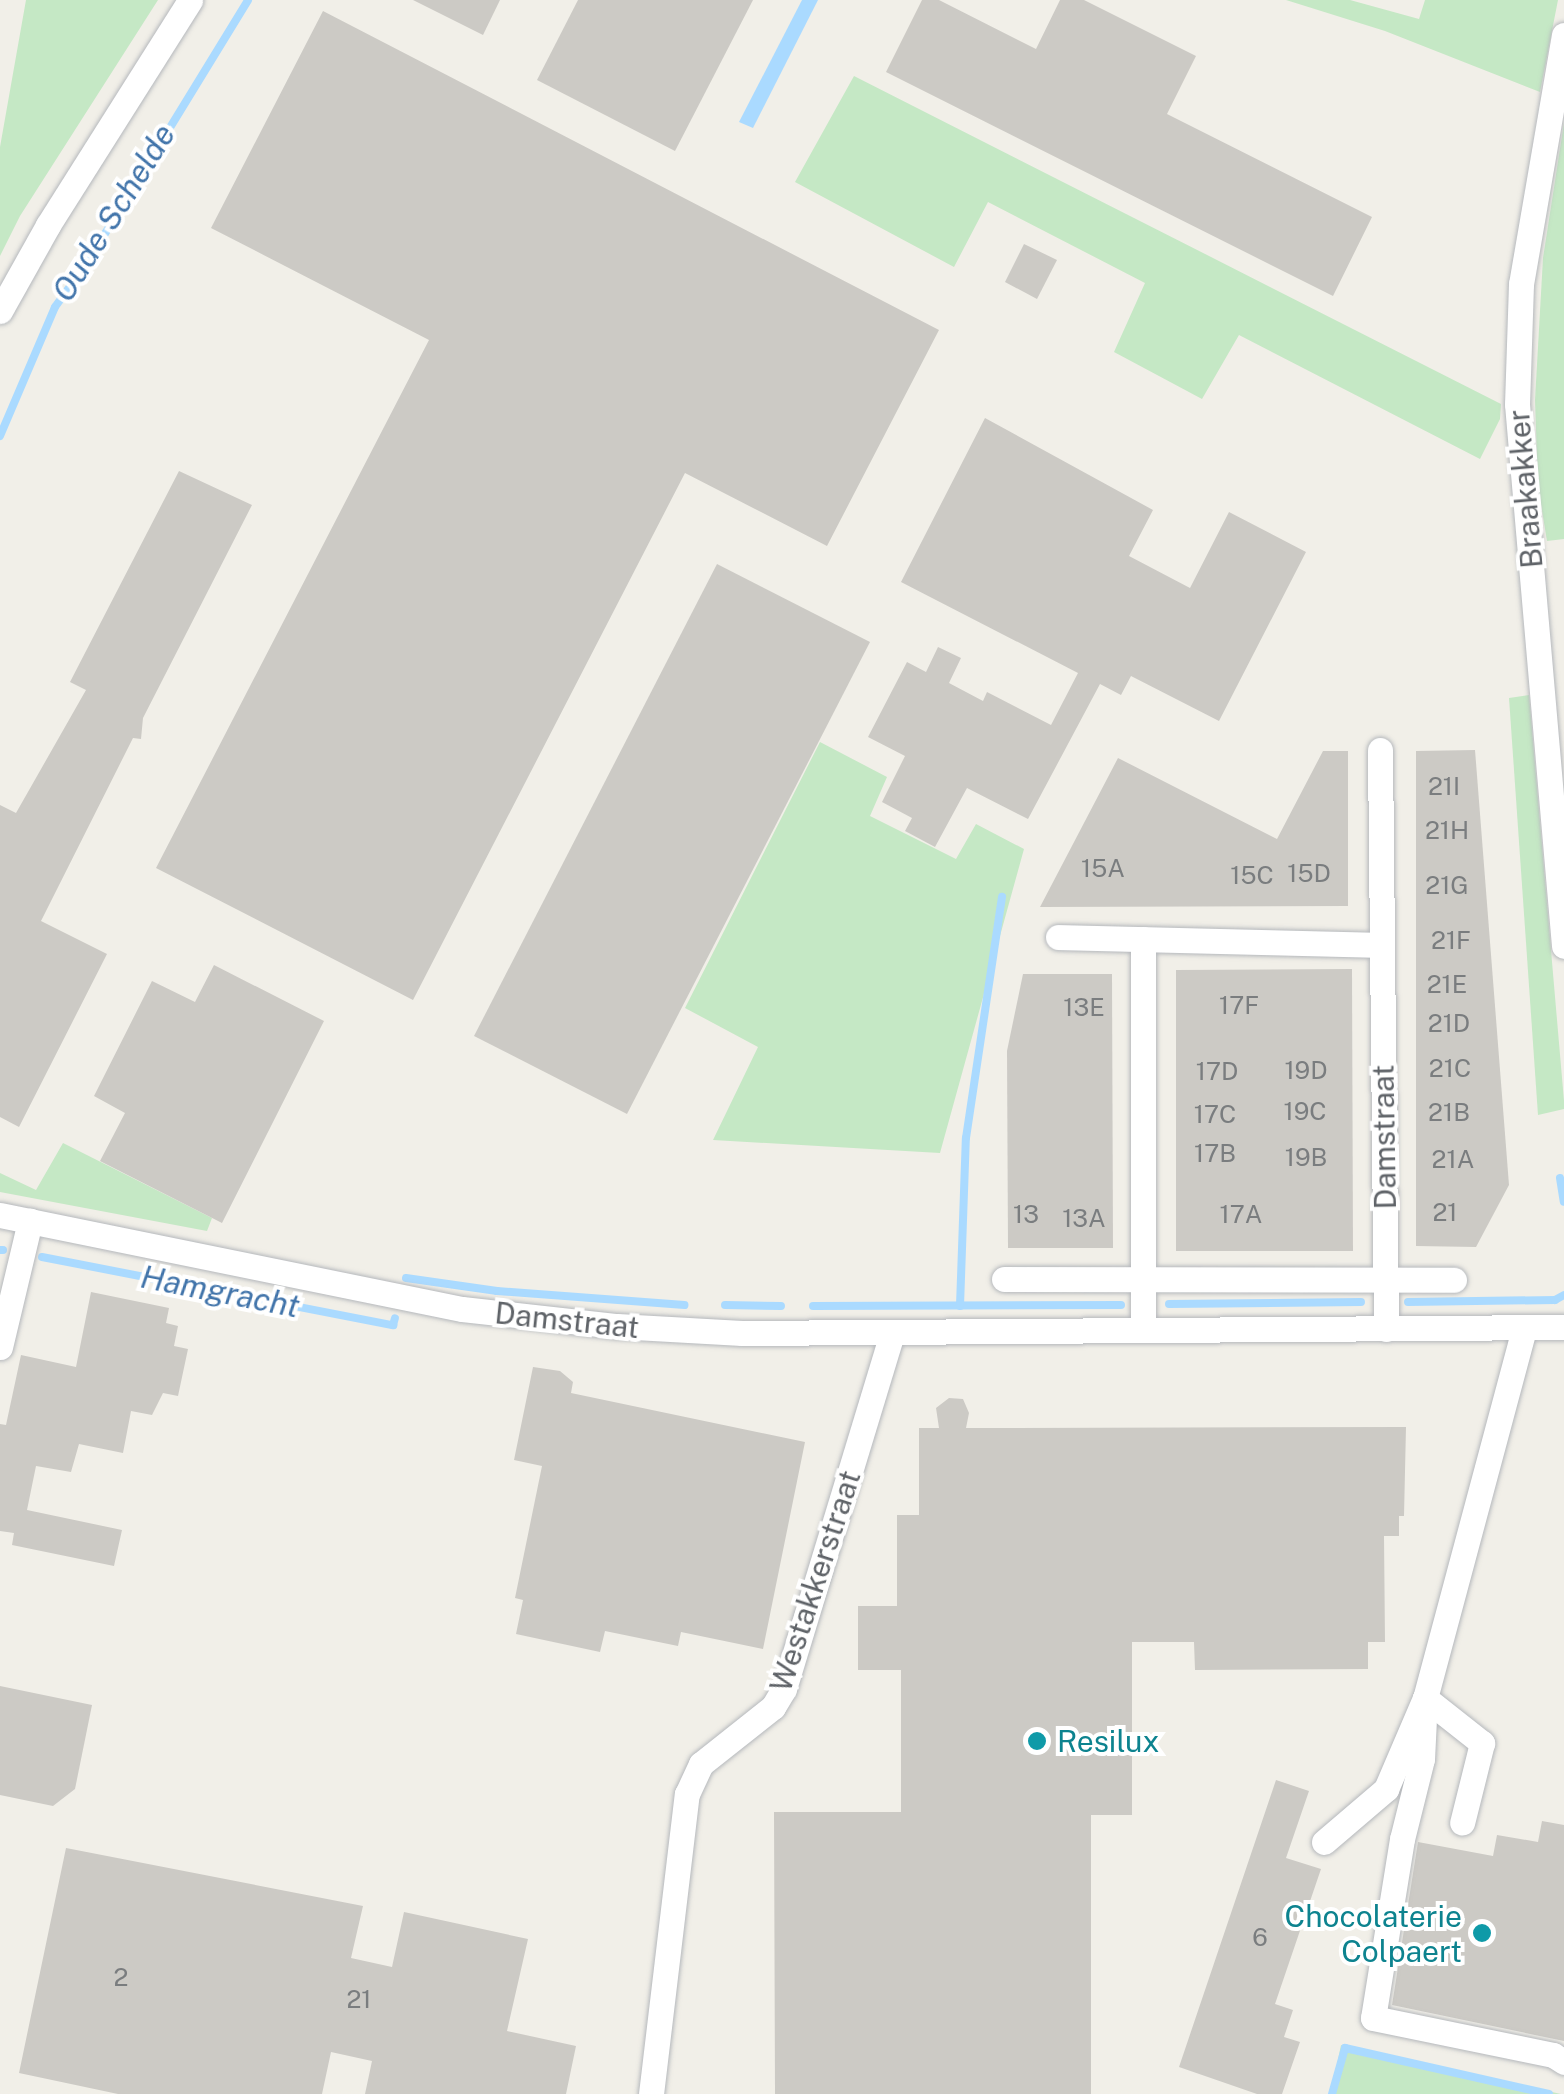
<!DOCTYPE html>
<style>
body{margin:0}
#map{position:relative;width:1564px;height:2094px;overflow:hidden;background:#f1efe8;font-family:"Public Sans",sans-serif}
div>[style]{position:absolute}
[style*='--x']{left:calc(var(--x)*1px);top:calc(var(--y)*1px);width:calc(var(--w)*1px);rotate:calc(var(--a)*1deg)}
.green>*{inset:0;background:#c5e8c5}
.water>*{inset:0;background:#aadaff}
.stream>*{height:8px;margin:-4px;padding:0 4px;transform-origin:4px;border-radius:4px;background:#aadaff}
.building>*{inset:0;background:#cccac5}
.roads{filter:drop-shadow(0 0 2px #b5b8bc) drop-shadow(0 0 2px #b5b8bc)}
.minor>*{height:25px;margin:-12.5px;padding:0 12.5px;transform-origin:12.5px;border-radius:12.5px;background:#fff}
.dots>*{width:28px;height:28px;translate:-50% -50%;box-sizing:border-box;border:5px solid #fff;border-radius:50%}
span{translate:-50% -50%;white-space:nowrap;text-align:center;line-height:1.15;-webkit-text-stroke:8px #fff;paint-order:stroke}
.number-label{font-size:25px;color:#7a7d7f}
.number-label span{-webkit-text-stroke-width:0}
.street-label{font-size:30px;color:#5f6368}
.culture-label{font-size:30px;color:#0d838f}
.left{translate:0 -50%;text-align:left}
.right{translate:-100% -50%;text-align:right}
.water-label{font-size:32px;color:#4174aa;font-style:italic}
</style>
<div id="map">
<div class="green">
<i style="clip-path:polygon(26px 0,158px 0,20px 216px,0 256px,0 147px)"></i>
<i style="clip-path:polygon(1286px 0,1350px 0,1419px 19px,1425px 0,1558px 0,1540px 92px,1385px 31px)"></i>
<i style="clip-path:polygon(854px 76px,1501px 404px,1500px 419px,1480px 459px,1239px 335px,1202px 399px,1114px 352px,1145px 283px,988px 202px,954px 267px,795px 182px)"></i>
<i style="clip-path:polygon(1564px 123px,1564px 539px,1547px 541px,1538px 486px,1535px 400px,1543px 258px)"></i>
<i style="clip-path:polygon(1529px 695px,1564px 1101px,1564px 1109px,1538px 1115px,1509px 698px)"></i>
<i style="clip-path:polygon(820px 742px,887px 777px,870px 816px,956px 859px,976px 824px,1024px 849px,940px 1153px,713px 1140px,758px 1047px,685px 1008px)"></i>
<i style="clip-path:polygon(63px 1143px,212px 1218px,207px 1231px,0 1192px,0 1173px,36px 1190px)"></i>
<i style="clip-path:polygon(1341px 2045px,1561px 2094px,1331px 2094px)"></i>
</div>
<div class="water">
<i style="clip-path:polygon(802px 0,818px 0,753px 128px,739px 122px)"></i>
</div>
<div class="stream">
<i style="--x:0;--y:436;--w:140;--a:-66.9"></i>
<i style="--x:55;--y:307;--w:54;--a:-54"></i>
<i style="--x:87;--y:263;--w:308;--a:-58.5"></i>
<i style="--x:1560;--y:1178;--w:24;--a:81"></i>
<i style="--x:0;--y:1250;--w:3;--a:0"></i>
<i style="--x:42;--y:1257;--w:358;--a:11"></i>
<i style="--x:393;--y:1325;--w:7;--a:-74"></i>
<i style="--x:406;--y:1278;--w:92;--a:8.1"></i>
<i style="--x:497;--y:1291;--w:188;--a:4.3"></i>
<i style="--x:1408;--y:1302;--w:147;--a:-0.8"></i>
<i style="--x:1555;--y:1300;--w:10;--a:-29"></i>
<i style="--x:1169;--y:1304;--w:192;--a:-0.6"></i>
<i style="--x:725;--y:1305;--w:56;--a:1"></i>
<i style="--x:813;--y:1306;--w:308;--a:-0.2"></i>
<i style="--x:960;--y:1306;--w:168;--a:-88"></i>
<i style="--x:966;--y:1138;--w:244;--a:-81.5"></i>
<i style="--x:1332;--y:2094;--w:48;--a:-74.2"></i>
<i style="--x:1345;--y:2048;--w:209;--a:12.7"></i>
</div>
<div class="building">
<i style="clip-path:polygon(413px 0,500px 0,483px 35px)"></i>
<i style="clip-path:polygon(578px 0,753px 0,675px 151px,537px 80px)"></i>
<i style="clip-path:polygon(922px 0,939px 0,1036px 49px,1060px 0,1084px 0,1196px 56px,1167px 114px,1372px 217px,1333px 296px,886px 72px)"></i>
<i style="clip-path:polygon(323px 11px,939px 330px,827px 546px,685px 473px,413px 1000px,156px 868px,429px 340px,211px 228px)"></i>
<i style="clip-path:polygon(1024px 244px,1057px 260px,1037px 299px,1005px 282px)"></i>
<i style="clip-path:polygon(985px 418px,1153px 510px,1129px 556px,1190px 588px,1229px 512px,1306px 552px,1219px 721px,1131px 676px,1121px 695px,1100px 684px,1028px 819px,967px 788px,935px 847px,905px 831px,912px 818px,882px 802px,905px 756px,868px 737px,907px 662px,926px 672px,938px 647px,961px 658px,949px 683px,983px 701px,987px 692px,1051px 725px,1078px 673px,901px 582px)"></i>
<i style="clip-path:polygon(179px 471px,252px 505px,143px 718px,141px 739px,133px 738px,41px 921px,107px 954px,19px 1127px,0 1117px,0 805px,16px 813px,86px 690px,70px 682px)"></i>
<i style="clip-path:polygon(717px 564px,870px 642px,627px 1114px,474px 1036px)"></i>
<i style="clip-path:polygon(1475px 750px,1509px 1185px,1476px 1247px,1416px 1246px,1416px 751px)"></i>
<i style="clip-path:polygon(1323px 751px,1348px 751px,1348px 906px,1040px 907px,1118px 758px,1277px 839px)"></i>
<i style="clip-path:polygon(214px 965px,324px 1021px,222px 1223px,100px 1161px,125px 1113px,94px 1096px,152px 981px,195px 1002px)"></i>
<i style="clip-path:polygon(1352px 969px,1353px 1251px,1176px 1251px,1176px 970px)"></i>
<i style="clip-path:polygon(1023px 974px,1112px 974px,1113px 1248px,1008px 1248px,1007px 1051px)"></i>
<i style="clip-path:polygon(91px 1292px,169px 1308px,166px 1323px,178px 1326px,174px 1346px,188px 1349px,178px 1396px,163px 1393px,152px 1415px,131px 1411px,123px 1453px,79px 1444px,71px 1472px,36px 1466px,27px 1510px,122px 1530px,114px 1566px,12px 1545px,14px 1533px,0 1531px,0 1424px,6px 1425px,21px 1355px,76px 1367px)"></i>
<i style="clip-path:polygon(533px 1367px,560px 1371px,573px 1382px,571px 1393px,805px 1442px,763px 1649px,681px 1632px,678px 1646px,605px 1631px,600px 1652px,516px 1634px,523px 1600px,515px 1598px,542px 1466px,514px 1460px)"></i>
<i style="clip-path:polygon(949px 1398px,963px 1399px,969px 1413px,966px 1428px,1406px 1427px,1404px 1516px,1399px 1516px,1399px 1536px,1384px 1536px,1385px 1642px,1368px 1642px,1368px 1669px,1195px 1670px,1194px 1642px,1132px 1642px,1132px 1815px,1091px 1815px,1091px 2094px,775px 2094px,774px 1812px,901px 1812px,901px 1670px,858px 1670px,858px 1606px,897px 1606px,897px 1515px,919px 1515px,919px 1428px,939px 1428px,936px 1408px)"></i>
<i style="clip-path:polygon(0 1686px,92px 1705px,75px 1789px,53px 1806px,0 1795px)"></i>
<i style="clip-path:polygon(1276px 1780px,1309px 1791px,1286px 1858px,1321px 1869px,1275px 2004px,1293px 2010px,1284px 2037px,1300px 2042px,1282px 2094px,1257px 2094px,1179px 2067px)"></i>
<i style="clip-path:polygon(1542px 1821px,1564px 1825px,1564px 2041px,1392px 2005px,1418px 1842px,1493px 1856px,1497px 1835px,1538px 1842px)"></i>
<i style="clip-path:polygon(66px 1848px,363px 1906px,351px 1958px,392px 1967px,404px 1912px,528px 1939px,507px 2031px,576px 2046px,566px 2094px,365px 2094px,372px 2061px,331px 2052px,322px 2094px,118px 2094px,19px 2073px)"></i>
</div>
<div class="roads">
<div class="minor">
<i style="--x:1564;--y:35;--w:253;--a:99.8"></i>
<i style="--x:1521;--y:284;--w:120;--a:91.9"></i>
<i style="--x:1517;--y:404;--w:544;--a:85.04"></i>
<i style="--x:0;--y:311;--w:98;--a:-60.8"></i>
<i style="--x:48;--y:225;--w:266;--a:-57.7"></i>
<i style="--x:1380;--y:750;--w:579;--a:89.41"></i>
<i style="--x:1058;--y:937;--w:324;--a:1.4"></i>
<i style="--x:0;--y:1215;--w:471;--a:11.5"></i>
<i style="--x:462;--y:1309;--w:156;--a:6.3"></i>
<i style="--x:617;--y:1326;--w:125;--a:3.2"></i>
<i style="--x:742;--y:1333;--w:822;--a:-0.42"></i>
<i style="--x:1004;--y:1279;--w:450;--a:0.1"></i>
<i style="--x:1524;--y:1329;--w:382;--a:105"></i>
<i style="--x:1425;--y:1698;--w:61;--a:92.8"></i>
<i style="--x:1422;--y:1759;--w:82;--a:104"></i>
<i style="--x:1402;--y:1839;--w:181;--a:99.2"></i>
<i style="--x:1373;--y:2018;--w:184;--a:11.6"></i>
<i style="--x:1553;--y:2055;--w:13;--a:32"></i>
<i style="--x:1143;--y:1330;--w:391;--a:-90"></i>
<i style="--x:0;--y:1347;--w:130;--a:-76.6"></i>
<i style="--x:1324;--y:1842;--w:82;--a:-40.5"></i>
<i style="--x:1386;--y:1789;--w:99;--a:-66.8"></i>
<i style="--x:1425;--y:1698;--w:73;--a:38.3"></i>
<i style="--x:1482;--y:1743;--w:82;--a:104"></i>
<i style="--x:651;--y:2094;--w:302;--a:-83.2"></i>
<i style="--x:687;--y:1794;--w:33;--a:-65"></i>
<i style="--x:701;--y:1764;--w:92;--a:-38.4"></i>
<i style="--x:773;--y:1707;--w:21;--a:-59"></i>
<i style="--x:784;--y:1689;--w:372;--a:-73.1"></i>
</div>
</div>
<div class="dots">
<i style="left:1037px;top:1741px;background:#0f9aa8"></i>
<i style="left:1482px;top:1933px;background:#0f9aa8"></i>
</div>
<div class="number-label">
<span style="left:1444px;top:786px">21I</span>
<span style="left:1447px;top:830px">21H</span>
<span style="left:1103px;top:868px">15A</span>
<span style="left:1309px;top:873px">15D</span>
<span style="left:1252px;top:875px">15C</span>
<span style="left:1447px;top:885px">21G</span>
<span style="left:1451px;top:940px">21F</span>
<span style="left:1447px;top:984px">21E</span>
<span style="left:1239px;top:1005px">17F</span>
<span style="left:1084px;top:1007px">13E</span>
<span style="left:1449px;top:1023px">21D</span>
<span style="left:1450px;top:1068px">21C</span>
<span style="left:1306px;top:1070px">19D</span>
<span style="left:1217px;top:1071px">17D</span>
<span style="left:1305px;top:1111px">19C</span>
<span style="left:1449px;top:1112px">21B</span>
<span style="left:1215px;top:1114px">17C</span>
<span style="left:1215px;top:1153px">17B</span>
<span style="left:1306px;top:1157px">19B</span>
<span style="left:1453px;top:1159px">21A</span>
<span style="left:1445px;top:1212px">21</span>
<span style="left:1026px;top:1214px">13</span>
<span style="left:1241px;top:1214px">17A</span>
<span style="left:1084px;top:1218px">13A</span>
<span style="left:1260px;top:1937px">6</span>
<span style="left:121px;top:1977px">2</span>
<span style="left:359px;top:1999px">21</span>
</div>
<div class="street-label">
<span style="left:1525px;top:489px;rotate:-95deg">Braakakker</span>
<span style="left:1384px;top:1137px;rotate:-91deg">Damstraat</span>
<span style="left:567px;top:1320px;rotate:6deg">Damstraat</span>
<span style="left:815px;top:1581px;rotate:-72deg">Westakkerstraat</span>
</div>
<div class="culture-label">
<span class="left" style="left:1057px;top:1741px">Resilux</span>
<span class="right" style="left:1462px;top:1933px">Chocolaterie<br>Colpaert</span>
</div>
<div class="water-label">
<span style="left:114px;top:213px;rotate:-58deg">Oude Schelde</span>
<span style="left:220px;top:1292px;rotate:11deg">Hamgracht</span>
</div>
</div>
